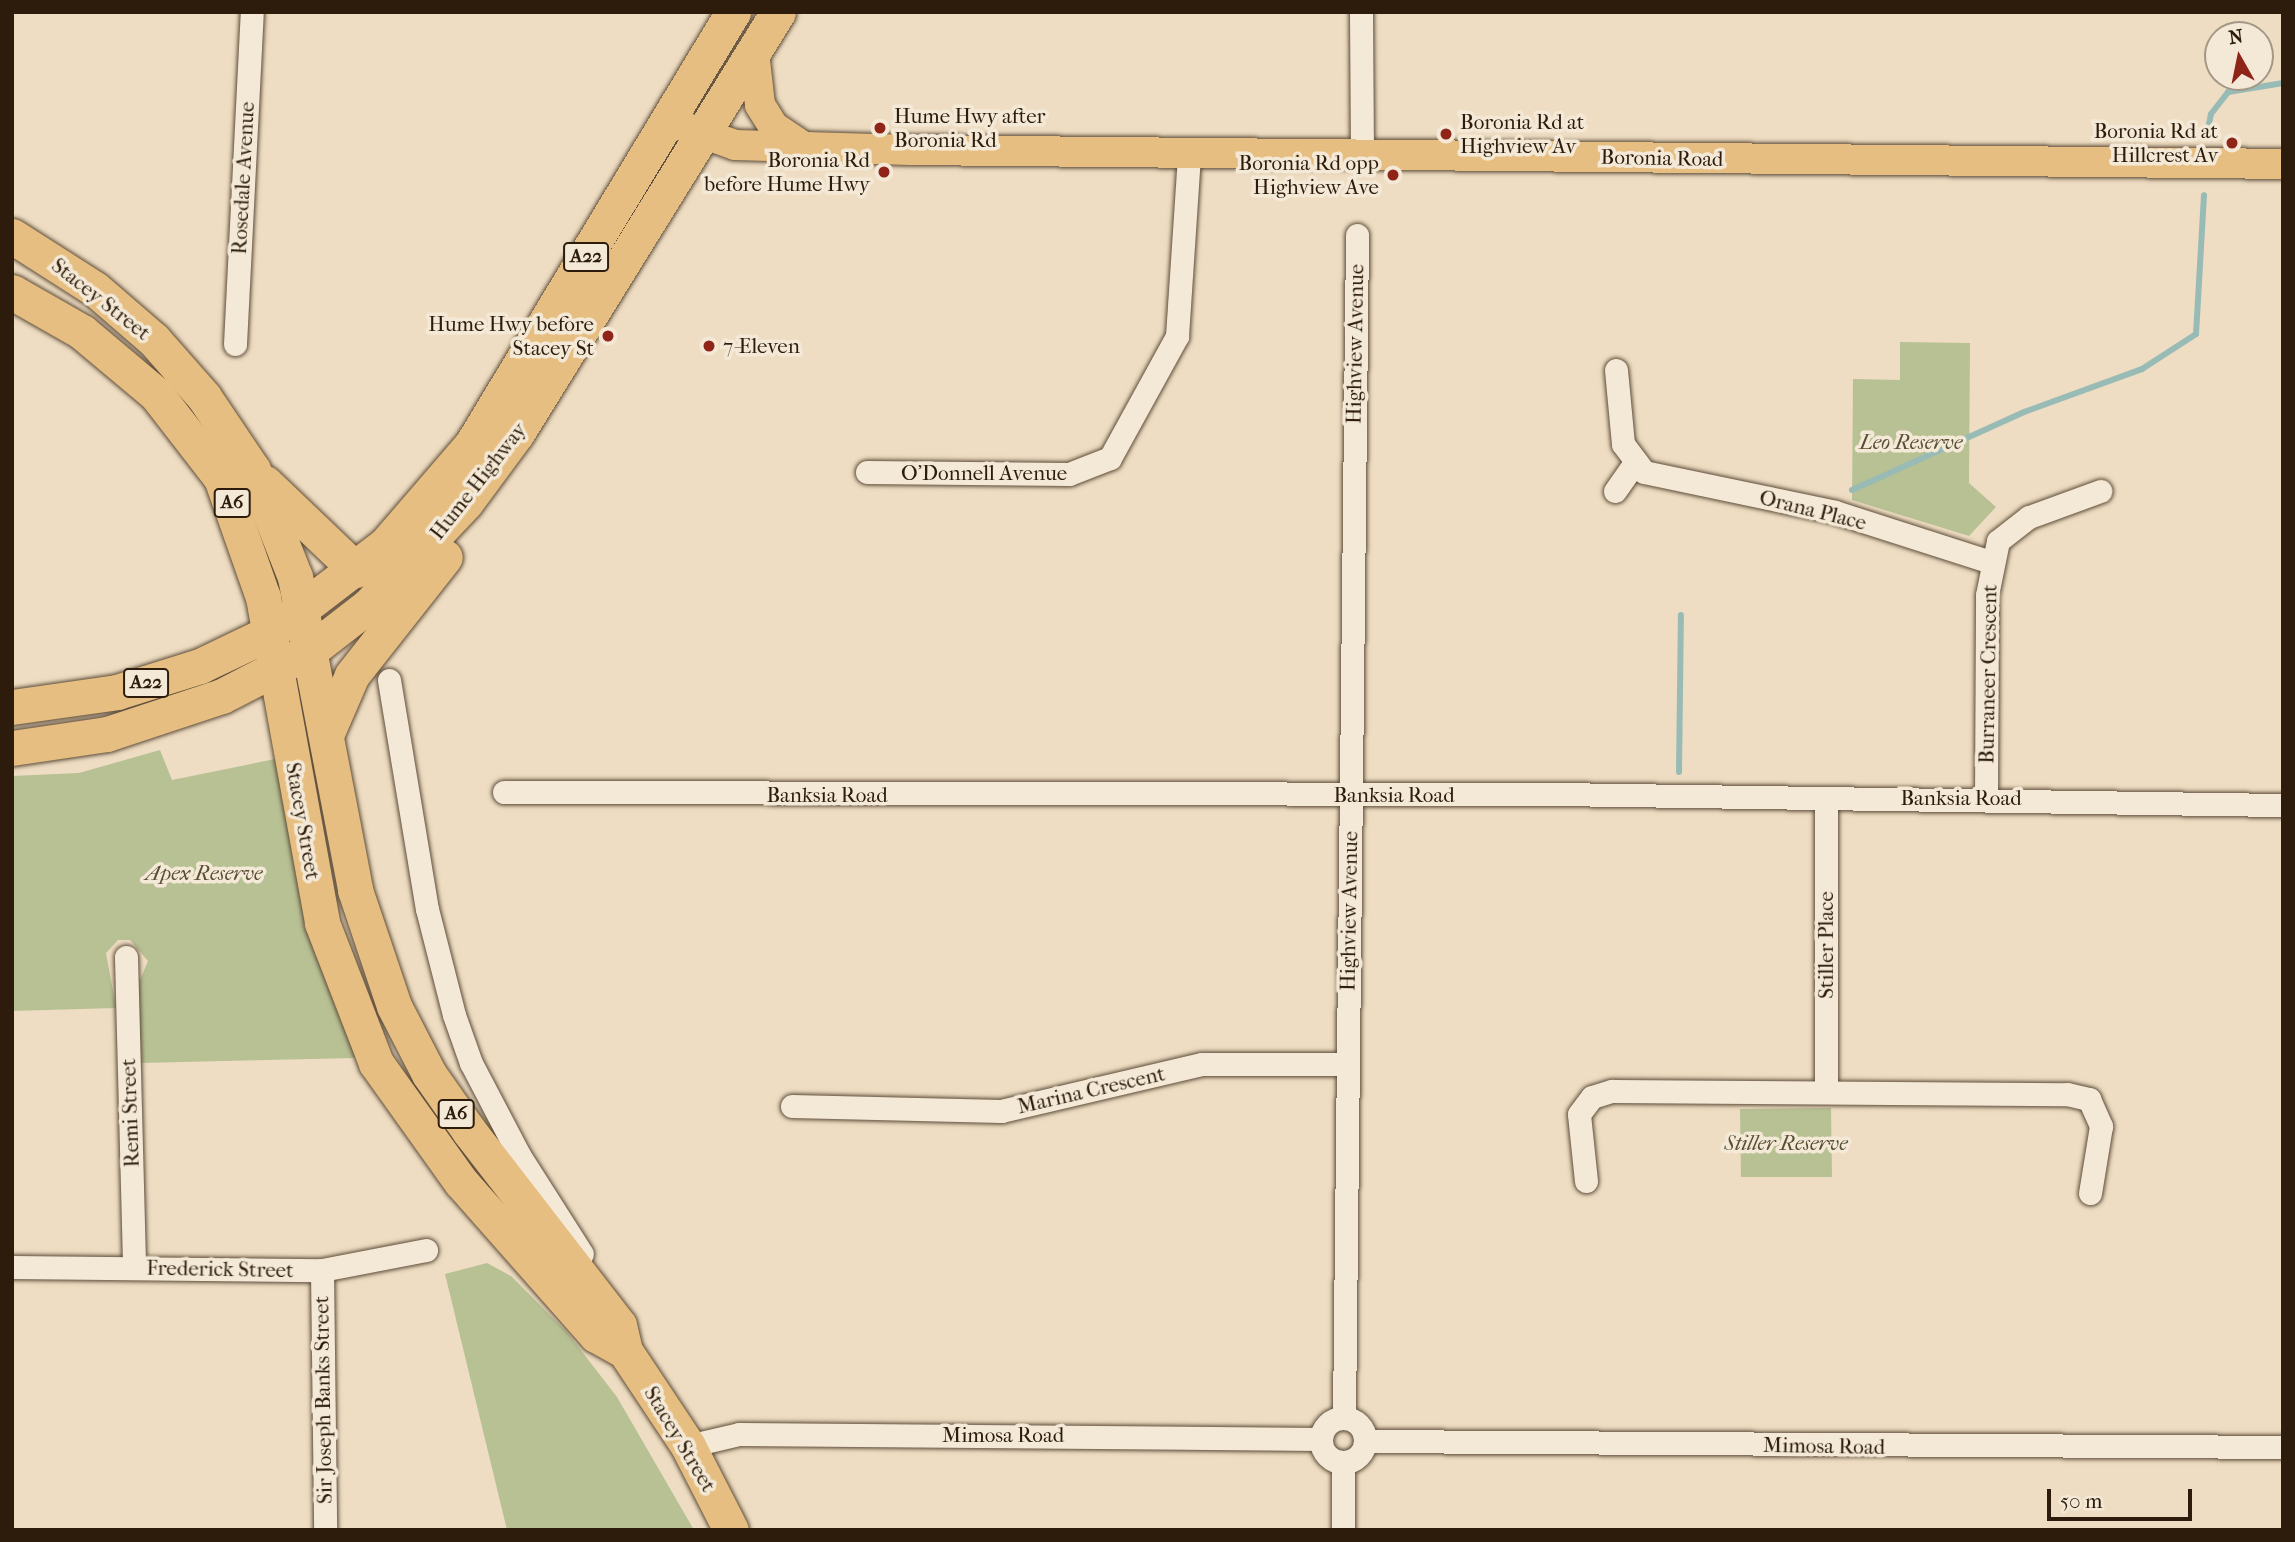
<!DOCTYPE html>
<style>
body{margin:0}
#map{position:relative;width:2295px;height:1542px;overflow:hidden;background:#eeddc2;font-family:"IM FELL French Canon",serif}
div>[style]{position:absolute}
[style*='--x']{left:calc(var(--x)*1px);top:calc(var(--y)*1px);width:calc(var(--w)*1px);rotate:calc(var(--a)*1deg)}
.green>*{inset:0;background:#b8c194}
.stream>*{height:6px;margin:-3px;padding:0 3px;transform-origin:3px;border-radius:3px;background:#99bbb6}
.roads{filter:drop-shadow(0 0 2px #5d4c39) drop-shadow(0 0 2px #5d4c39)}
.minor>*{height:23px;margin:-11.5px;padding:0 11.5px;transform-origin:11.5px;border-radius:11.5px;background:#f4e9d7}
.minor>.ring{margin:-11.5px;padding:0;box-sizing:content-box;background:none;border:23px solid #f4e9d7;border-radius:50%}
.major>*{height:30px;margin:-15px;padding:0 15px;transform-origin:15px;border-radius:15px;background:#e7be81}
.highway>*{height:35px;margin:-17.5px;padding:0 17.5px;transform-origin:17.5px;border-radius:17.5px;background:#e7be81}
.dots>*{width:19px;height:19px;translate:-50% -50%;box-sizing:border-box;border:4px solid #f4e9d7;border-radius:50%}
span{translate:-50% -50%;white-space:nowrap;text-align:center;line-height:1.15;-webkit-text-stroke:7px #f4e9d7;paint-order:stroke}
.shield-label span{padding:2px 5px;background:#f4e9d7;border:2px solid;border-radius:5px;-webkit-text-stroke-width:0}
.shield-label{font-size:19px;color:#2d1c0b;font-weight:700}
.poi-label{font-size:21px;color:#2d1c0b}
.left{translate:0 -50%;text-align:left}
.right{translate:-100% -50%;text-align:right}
.street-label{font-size:21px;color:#2d1c0b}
.park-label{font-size:21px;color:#574e34;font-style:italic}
.frame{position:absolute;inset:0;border:14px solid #2d1c0b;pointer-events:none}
.north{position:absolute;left:2204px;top:21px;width:70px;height:70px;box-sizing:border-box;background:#f4e9d7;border:2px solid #a49785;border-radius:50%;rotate:351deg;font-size:19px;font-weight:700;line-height:28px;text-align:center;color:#2d1c0b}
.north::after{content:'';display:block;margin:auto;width:24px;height:32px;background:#8f2418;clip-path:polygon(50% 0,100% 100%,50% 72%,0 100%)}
.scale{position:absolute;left:2047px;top:1489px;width:145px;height:32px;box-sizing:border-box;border:4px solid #2d1c0b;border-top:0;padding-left:9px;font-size:21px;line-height:24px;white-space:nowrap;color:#2d1c0b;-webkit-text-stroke:5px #f4e9d7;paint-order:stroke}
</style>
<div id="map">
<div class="green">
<i style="clip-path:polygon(1900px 342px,1970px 343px,1969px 483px,1996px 507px,1969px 536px,1852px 500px,1853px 379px,1900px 380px)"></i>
<i style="clip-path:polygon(160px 750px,172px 780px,280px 758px,314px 933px,356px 1058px,140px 1063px,139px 982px,148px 961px,130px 940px,118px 940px,106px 953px,116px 1008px,12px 1011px,12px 776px,79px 773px)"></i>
<i style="clip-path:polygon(1831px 1108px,1832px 1177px,1741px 1177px,1740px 1109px)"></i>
<i style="clip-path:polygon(487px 1263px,511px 1276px,566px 1331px,617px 1397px,694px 1530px,507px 1530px,445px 1274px)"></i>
</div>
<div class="stream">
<i style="--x:2207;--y:133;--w:19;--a:-78"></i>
<i style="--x:2211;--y:114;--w:28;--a:-52"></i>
<i style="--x:2228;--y:92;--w:56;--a:-9.3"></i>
<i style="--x:1852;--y:490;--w:189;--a:-24.4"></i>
<i style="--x:2024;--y:412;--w:126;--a:-20"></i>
<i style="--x:2142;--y:369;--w:64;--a:-32.9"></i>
<i style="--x:2196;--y:334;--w:139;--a:-86.7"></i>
<i style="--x:1679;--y:772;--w:157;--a:-89.3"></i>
</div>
<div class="roads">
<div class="minor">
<i style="--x:1361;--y:12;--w:143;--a:89.6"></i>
<i style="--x:235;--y:344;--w:332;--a:-87.1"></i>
<i style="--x:1616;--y:370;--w:74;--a:84.6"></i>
<i style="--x:1623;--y:444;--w:35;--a:53"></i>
<i style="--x:1644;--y:472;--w:195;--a:11.8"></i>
<i style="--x:1835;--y:512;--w:164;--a:17.8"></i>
<i style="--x:867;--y:472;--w:202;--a:0.6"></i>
<i style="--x:1069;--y:474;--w:44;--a:-21.3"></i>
<i style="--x:1110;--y:458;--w:139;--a:-61.2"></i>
<i style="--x:1177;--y:336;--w:183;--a:-86.2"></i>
<i style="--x:1615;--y:491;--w:32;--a:-55"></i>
<i style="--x:389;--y:680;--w:232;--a:80.6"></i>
<i style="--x:427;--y:909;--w:109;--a:75.7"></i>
<i style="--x:454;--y:1015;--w:51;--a:70.5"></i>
<i style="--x:471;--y:1063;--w:104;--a:62.4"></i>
<i style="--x:519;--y:1155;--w:117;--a:57.5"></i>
<i style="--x:504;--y:792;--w:1052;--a:0.11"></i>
<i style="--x:1556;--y:794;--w:727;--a:0.87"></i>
<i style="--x:1986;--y:798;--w:203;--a:-89.7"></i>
<i style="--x:1987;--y:595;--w:55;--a:-78.5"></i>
<i style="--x:1998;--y:541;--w:39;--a:-38"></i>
<i style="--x:2029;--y:517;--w:76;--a:-20.1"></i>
<i style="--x:126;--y:957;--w:311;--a:88.5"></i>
<i style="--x:1826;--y:1092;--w:294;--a:-90"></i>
<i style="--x:792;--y:1106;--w:209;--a:1.4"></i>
<i style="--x:1001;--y:1111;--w:206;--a:-13.2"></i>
<i style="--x:1202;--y:1064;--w:146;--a:0"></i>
<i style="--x:1586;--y:1181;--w:67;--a:-96"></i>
<i style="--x:1579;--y:1114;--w:21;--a:-53"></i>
<i style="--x:1592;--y:1097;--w:21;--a:-17"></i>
<i style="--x:1612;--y:1091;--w:455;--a:0.4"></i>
<i style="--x:2067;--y:1094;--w:23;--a:13"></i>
<i style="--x:2089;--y:1099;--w:30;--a:66"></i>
<i style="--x:2101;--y:1126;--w:68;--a:99.3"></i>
<i style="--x:12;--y:1267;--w:310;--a:0.6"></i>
<i style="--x:322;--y:1270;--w:106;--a:-10.9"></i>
<i style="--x:322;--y:1270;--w:260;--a:89.3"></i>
<i style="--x:1344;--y:1418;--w:1183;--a:-89.37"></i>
<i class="ring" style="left:1321px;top:1418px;width:21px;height:21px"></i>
<i style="--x:1365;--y:1441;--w:918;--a:0.37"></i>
<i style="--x:688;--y:1446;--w:52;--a:-13.2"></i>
<i style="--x:739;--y:1434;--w:582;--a:0.49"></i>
<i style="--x:1343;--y:1530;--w:68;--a:-90"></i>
</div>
<div class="major">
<i style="--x:754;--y:52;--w:53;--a:83.5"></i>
<i style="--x:760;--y:105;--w:26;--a:58"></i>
<i style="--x:774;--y:127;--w:34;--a:34"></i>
<i style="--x:668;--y:121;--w:71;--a:19.7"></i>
<i style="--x:735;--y:145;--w:176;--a:1.6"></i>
<i style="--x:911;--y:150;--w:1372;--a:0.58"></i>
</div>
<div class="highway">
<i style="--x:12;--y:236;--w:98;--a:32.6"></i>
<i style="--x:95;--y:289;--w:78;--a:40.8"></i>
<i style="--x:154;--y:340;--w:76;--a:48.7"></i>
<i style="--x:204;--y:397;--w:88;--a:56.1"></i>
<i style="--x:253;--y:470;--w:115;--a:68.6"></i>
<i style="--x:295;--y:577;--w:319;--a:79.1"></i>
<i style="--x:355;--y:890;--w:122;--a:71.4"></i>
<i style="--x:394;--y:1006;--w:76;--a:62.8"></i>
<i style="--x:429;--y:1074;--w:70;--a:54.9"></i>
<i style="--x:469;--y:1131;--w:245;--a:52.3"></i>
<i style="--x:619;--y:1325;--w:27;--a:77"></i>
<i style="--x:625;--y:1351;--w:114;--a:56.4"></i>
<i style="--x:688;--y:1446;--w:94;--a:62.9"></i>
<i style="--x:12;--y:292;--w:81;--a:29.7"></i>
<i style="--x:82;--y:332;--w:97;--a:40"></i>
<i style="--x:156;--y:394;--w:106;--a:52.3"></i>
<i style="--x:221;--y:478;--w:126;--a:70.6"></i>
<i style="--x:263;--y:597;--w:331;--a:79.7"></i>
<i style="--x:322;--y:923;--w:150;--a:68.9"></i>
<i style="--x:376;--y:1063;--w:146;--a:54.5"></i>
<i style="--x:461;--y:1182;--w:204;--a:48.6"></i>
<i style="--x:596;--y:1335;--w:33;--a:29"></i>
<i style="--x:265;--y:483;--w:126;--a:43.7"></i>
<i style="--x:12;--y:707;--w:106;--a:-8.1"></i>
<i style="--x:117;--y:692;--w:87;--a:-17.4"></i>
<i style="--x:200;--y:666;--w:79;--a:-25.6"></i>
<i style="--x:271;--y:632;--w:145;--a:-37.4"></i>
<i style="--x:386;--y:544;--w:132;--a:-49.3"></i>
<i style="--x:472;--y:444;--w:505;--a:-58.86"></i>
<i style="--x:326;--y:735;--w:65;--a:-66.6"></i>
<i style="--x:352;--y:675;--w:150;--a:-51.8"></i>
<i style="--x:12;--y:748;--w:96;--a:-8.4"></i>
<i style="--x:107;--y:734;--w:121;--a:-18.3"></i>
<i style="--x:222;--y:696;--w:100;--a:-27.3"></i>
<i style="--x:311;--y:650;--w:73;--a:-37.8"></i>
<i style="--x:369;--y:605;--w:141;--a:-46.7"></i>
<i style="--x:466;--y:502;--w:86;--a:-53.5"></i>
<i style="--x:517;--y:433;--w:495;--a:-58.2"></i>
</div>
</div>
<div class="dots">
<i style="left:880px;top:128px;background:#8f2418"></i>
<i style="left:1446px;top:134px;background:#8f2418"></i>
<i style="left:2232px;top:143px;background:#8f2418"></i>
<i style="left:884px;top:172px;background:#8f2418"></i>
<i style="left:1393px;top:175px;background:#8f2418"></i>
<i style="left:608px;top:336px;background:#8f2418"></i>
<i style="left:709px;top:346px;background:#8f2418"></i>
</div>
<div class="shield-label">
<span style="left:586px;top:257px">A22</span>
<span style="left:232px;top:503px">A6</span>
<span style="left:146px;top:683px">A22</span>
<span style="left:456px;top:1114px">A6</span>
</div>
<div class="poi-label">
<span class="left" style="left:894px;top:128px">Hume Hwy after<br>Boronia Rd</span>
<span class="left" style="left:1460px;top:134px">Boronia Rd at<br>Highview Av</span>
<span class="right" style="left:2218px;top:143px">Boronia Rd at<br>Hillcrest Av</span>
<span class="right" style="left:870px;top:172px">Boronia Rd<br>before Hume Hwy</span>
<span class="right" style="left:1379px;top:175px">Boronia Rd opp<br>Highview Ave</span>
<span class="right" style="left:594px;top:336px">Hume Hwy before<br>Stacey St</span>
<span class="left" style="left:723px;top:346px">7-Eleven</span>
</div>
<div class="street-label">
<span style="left:1662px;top:158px;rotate:1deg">Boronia Road</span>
<span style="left:243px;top:178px;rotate:-87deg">Rosedale Avenue</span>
<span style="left:101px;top:299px;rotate:38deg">Stacey Street</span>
<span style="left:1355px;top:344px;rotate:-89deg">Highview Avenue</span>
<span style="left:984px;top:473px">O'Donnell Avenue</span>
<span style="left:478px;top:481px;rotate:-52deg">Hume Highway</span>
<span style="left:1813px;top:510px;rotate:14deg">Orana Place</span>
<span style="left:1988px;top:674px;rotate:-89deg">Burraneer Crescent</span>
<span style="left:827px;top:795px">Banksia Road</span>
<span style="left:1394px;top:795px">Banksia Road</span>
<span style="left:1961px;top:798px">Banksia Road</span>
<span style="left:303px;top:821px;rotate:80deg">Stacey Street</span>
<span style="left:1349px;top:911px;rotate:-89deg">Highview Avenue</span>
<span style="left:1826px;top:945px;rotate:-90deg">Stiller Place</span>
<span style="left:1091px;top:1090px;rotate:-13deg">Marina Crescent</span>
<span style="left:130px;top:1113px;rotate:-92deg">Remi Street</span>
<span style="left:220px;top:1269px;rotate:1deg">Frederick Street</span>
<span style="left:323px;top:1400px;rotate:-91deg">Sir Joseph Banks Street</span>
<span style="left:1003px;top:1435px">Mimosa Road</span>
<span style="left:680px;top:1439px;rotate:59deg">Stacey Street</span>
<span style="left:1824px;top:1446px;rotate:1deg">Mimosa Road</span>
</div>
<div class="park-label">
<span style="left:1911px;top:442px">Leo Reserve</span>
<span style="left:204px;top:873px">Apex Reserve</span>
<span style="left:1786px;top:1143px">Stiller Reserve</span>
</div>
<div class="frame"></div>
<div class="north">N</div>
<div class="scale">50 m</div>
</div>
